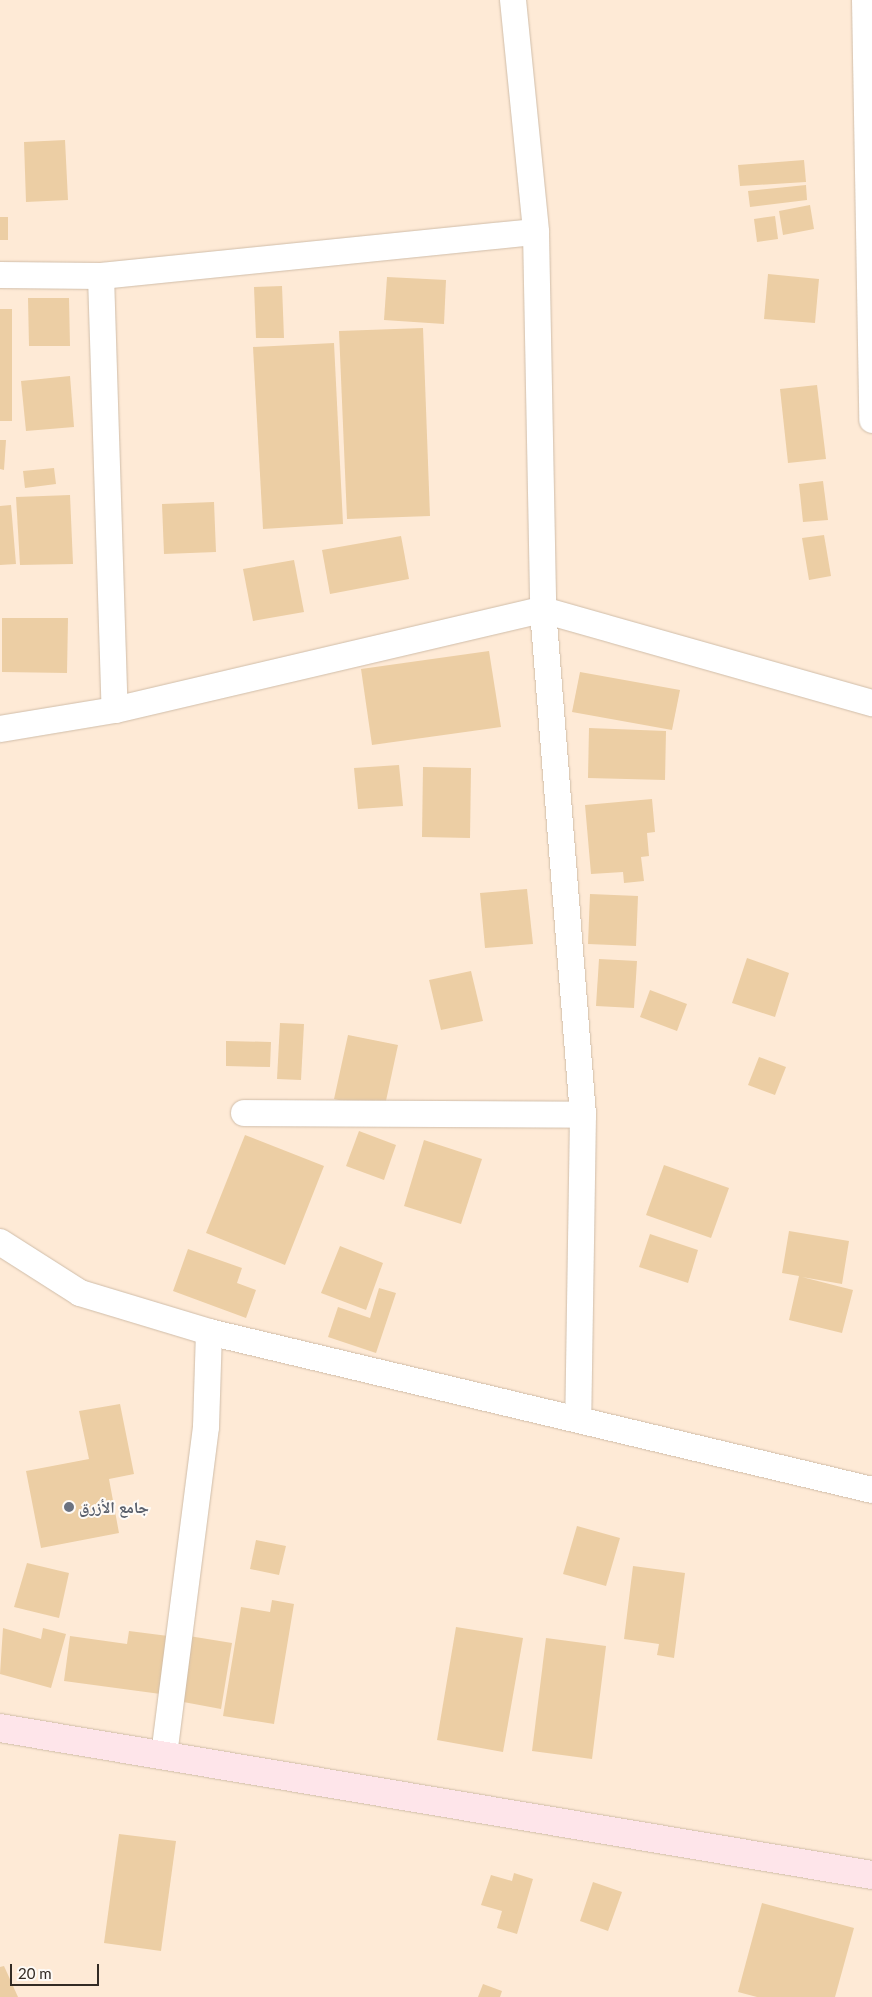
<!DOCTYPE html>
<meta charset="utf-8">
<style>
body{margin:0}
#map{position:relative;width:872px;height:1997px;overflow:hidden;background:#feead6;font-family:Lato,"Noto Naskh Arabic",sans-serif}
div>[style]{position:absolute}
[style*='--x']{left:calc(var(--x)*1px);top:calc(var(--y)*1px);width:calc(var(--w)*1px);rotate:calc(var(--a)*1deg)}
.building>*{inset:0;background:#eccea4}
.roads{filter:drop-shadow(0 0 1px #d0bda9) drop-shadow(0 0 1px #d0bda9)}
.street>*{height:26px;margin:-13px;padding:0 13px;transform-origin:13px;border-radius:13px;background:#fff}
.secondary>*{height:28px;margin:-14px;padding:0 14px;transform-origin:14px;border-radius:14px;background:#fee5ea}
.dots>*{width:14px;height:14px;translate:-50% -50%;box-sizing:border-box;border:2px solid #fefaf6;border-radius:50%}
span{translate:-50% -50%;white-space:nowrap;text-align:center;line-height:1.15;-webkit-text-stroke:4px #fefaf6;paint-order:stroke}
.worship-label{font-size:16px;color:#5b616d;font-weight:700}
.left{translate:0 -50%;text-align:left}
.scale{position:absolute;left:10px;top:1964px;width:89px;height:22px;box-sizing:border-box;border:2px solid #332b24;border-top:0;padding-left:6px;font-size:15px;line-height:18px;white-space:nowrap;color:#332b24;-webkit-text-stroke:4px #fefaf6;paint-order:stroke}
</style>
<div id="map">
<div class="building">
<i style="clip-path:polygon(65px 140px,68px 200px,26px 202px,24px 142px)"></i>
<i style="clip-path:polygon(804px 160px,806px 182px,740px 186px,738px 165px)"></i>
<i style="clip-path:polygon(806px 185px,807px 200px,750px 207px,748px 191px)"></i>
<i style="clip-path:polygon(810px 205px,814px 229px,783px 235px,779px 211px)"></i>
<i style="clip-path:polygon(775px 216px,778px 239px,757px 242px,754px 219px)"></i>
<i style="clip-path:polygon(0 217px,8px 217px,8px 240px,0 240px)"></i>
<i style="clip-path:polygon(768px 274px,819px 279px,815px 323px,764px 319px)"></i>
<i style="clip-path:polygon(387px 277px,446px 280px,444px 324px,384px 320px)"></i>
<i style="clip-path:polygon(282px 286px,284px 338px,256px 338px,254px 287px)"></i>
<i style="clip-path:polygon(28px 298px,69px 298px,70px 346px,29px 346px)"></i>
<i style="clip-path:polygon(0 309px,12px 309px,12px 421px,0 421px)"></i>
<i style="clip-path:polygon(423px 328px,430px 516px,347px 519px,339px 331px)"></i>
<i style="clip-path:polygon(334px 343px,343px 524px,263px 529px,253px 347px)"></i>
<i style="clip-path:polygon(70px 376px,74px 427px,26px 431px,21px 381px)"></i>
<i style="clip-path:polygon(817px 385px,826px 459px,788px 463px,780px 389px)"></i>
<i style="clip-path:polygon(0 440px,6px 440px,4px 470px,0 469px)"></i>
<i style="clip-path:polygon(54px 468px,56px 484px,25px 488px,23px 471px)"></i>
<i style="clip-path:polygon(823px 481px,828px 520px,803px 522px,799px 484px)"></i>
<i style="clip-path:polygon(70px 495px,73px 564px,20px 565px,16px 497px)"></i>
<i style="clip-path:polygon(214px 502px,216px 552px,164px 554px,162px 504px)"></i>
<i style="clip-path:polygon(11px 505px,16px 564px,0 565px,0 506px)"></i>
<i style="clip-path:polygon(824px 535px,831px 576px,809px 580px,802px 538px)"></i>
<i style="clip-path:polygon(401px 536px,409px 579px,330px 594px,322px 550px)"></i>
<i style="clip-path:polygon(294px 560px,304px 612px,253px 621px,243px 569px)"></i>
<i style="clip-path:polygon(2px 618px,68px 618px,67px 673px,2px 672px)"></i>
<i style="clip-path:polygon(489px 651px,501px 727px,372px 745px,361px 669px)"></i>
<i style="clip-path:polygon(580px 672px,680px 690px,672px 730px,572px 712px)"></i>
<i style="clip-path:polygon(589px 728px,666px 731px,665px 780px,588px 778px)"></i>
<i style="clip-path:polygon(399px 765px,403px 806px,358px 809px,354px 768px)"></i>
<i style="clip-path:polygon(423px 767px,471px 768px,470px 838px,422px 837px)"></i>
<i style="clip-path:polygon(652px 799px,655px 832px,647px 833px,649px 856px,641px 857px,644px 881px,624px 883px,623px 872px,591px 874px,585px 805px)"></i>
<i style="clip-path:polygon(527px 889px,533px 944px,485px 948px,480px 893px)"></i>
<i style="clip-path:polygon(590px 894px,638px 896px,636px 946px,588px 944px)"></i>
<i style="clip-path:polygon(747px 958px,789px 973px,775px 1017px,732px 1003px)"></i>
<i style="clip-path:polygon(599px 959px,637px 961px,634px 1008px,596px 1006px)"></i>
<i style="clip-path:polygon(471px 971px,483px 1021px,441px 1030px,429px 980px)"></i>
<i style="clip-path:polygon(650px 990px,687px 1004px,677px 1031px,640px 1017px)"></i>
<i style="clip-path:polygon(280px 1023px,304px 1024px,301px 1080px,277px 1079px)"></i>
<i style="clip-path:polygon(348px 1035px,398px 1045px,384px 1110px,334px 1099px)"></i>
<i style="clip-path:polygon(226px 1041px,271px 1042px,270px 1067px,226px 1066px)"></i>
<i style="clip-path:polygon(759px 1057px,786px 1067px,775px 1095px,748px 1085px)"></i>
<i style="clip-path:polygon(359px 1131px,396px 1145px,384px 1180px,346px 1166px)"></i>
<i style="clip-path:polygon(245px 1135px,324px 1166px,285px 1265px,206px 1233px)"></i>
<i style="clip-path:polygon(424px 1140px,482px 1159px,461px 1224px,404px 1206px)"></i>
<i style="clip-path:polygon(664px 1165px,729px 1188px,711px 1238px,646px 1215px)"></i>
<i style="clip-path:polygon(789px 1231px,849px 1241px,842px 1284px,802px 1277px,853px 1290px,842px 1333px,789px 1320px,799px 1276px,782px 1273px)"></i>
<i style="clip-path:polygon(650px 1234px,698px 1250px,688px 1283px,639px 1267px)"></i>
<i style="clip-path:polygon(340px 1246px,383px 1263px,366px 1310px,321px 1293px)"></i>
<i style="clip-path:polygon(188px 1249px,242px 1268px,237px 1283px,256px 1290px,246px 1318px,173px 1291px)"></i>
<i style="clip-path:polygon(379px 1288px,396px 1293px,376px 1353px,328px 1337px,338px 1307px,370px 1318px)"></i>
<i style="clip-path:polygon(120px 1404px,134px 1474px,109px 1479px,119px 1533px,41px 1548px,26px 1471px,89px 1459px,79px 1411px)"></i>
<i style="clip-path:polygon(577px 1526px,620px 1538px,606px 1586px,563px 1574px)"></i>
<i style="clip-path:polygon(256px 1540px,286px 1546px,279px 1575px,250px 1569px)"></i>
<i style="clip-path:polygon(27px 1563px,69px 1573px,59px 1618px,14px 1607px)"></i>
<i style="clip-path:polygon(633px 1566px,685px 1573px,674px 1658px,657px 1655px,659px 1644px,624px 1639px)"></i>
<i style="clip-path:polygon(272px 1600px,294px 1604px,274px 1724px,223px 1716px,241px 1607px,270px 1612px)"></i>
<i style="clip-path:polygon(456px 1627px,523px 1638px,503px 1752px,437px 1740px)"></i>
<i style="clip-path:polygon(3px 1628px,41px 1639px,43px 1628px,66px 1634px,51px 1688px,0 1674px)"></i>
<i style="clip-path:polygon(129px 1631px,176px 1637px,168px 1695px,64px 1681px,70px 1636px,127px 1644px)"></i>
<i style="clip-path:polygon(189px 1636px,232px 1643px,221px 1709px,178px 1701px)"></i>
<i style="clip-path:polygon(546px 1638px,606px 1646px,592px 1759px,532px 1751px)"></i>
<i style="clip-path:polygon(119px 1834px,176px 1841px,161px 1951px,104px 1943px)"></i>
<i style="clip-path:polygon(514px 1873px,533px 1879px,517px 1934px,497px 1928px,502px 1911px,481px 1905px,491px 1875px,512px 1881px)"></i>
<i style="clip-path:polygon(593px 1882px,622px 1892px,608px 1931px,580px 1921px)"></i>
<i style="clip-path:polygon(762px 1903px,854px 1928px,835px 1997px,757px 1997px,738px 1992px)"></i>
<i style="clip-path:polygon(4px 1966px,18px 1997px,0 1997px,0 1967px)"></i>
<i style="clip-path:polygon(483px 1984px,502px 1991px,500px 1997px,478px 1997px)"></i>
</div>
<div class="roads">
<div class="street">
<i style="--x:513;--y:0;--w:233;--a:84.3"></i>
<i style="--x:536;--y:232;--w:378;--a:88.9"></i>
<i style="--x:543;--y:610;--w:507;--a:85.47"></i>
<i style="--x:583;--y:1115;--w:303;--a:90.9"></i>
<i style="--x:865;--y:0;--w:420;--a:89"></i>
<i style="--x:0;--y:275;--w:101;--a:0.6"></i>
<i style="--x:101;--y:276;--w:437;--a:-5.8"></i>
<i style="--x:101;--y:276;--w:434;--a:88.2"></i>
<i style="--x:0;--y:729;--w:117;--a:-9.4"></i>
<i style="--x:115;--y:710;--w:440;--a:-13.2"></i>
<i style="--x:543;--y:610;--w:342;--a:15.8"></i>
<i style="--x:244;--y:1113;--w:339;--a:0.3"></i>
<i style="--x:0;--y:1242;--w:95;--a:32.5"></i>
<i style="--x:80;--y:1293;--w:135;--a:16.8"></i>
<i style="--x:209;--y:1332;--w:682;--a:13.4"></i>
<i style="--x:164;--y:1755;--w:331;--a:-82.7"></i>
<i style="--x:206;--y:1427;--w:95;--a:-88.2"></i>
</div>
<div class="secondary">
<i style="--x:0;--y:1728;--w:884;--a:9.57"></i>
</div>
</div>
<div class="dots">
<i style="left:69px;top:1507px;background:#6b7280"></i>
</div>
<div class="worship-label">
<span class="left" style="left:79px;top:1507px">جامع الأزرق</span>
</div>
<div class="scale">20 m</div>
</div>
